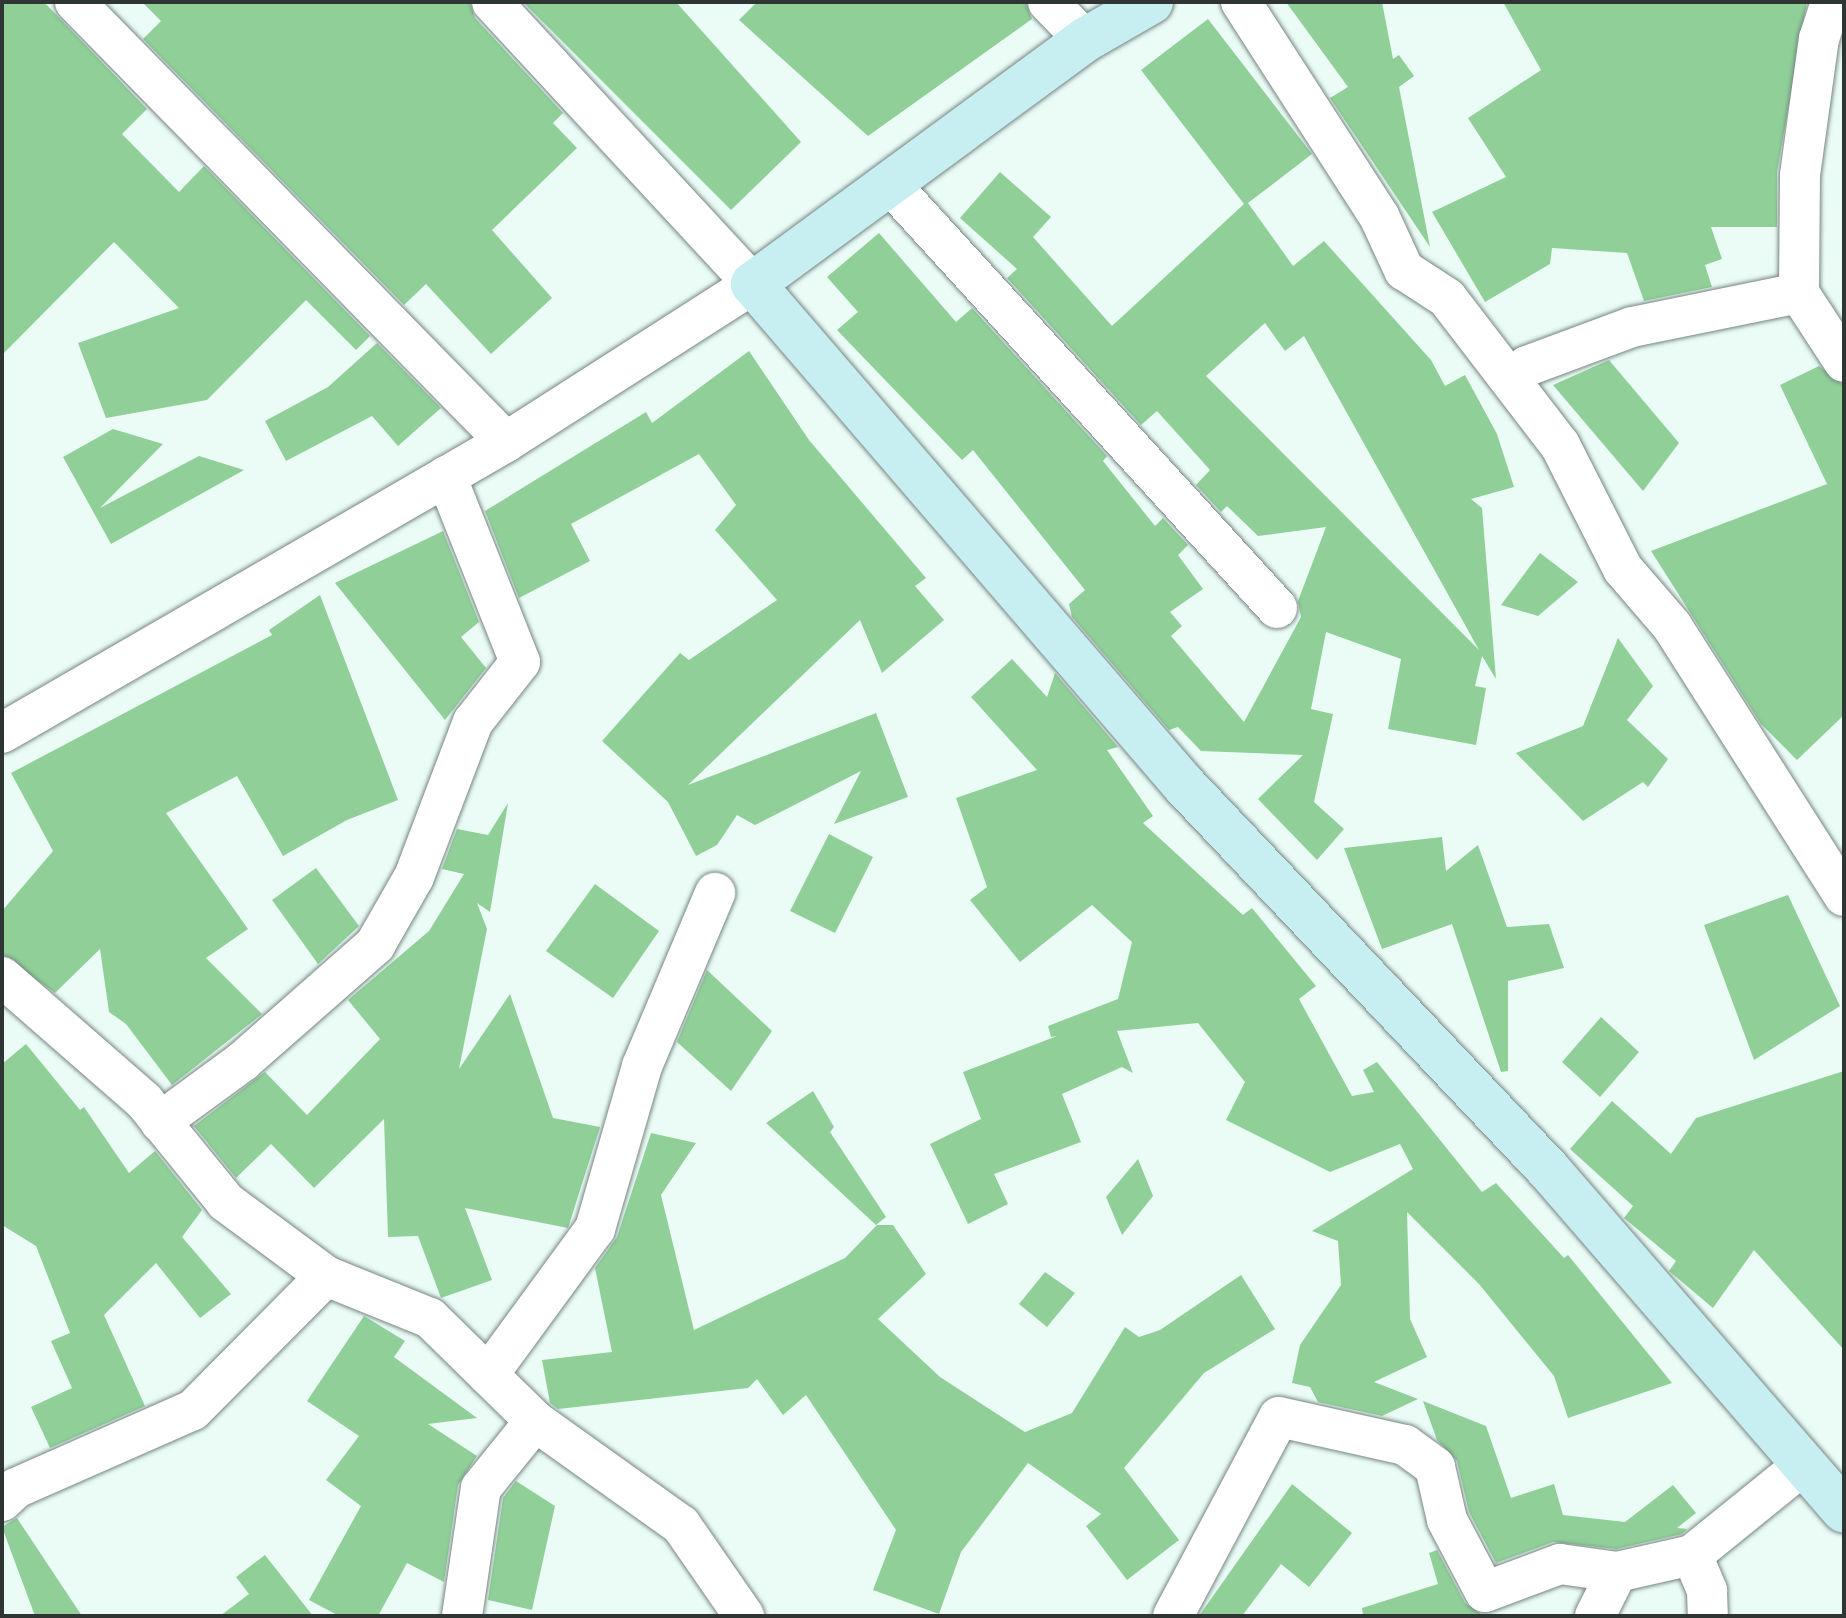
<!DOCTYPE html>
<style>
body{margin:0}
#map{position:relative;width:1846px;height:1618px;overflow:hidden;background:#ebfcf7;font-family:"Titillium Web",sans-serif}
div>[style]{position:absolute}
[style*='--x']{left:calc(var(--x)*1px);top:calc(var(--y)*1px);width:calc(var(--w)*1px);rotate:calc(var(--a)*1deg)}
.building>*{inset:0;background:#90d098}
.roads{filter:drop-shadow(0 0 2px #768581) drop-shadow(0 0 2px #768581)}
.street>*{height:40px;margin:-20px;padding:0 20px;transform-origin:20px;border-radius:20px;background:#fff}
.secondary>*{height:44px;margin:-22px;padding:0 22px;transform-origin:22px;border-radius:22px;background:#c7eef1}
span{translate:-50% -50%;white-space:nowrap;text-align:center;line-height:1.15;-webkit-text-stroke:7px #ebfcf7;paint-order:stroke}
.frame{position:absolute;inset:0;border:4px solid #2e3533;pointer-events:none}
</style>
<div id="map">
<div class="building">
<i style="clip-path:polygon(2px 2px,44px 2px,147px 109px,122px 134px,179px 192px,204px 166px,370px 336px,356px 350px,306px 300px,207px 400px,106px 418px,78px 343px,179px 308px,114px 242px,2px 355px)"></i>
<i style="clip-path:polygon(142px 2px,470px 2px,475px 18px,563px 113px,553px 123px,577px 148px,492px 230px,552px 298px,491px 354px,426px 284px,404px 305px,143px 39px,161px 21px)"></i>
<i style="clip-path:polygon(523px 2px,676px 2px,801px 142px,731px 210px)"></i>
<i style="clip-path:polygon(757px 2px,1026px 2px,1032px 19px,868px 136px,739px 20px)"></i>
<i style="clip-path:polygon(1286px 2px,1382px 2px,1393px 59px,1399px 55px,1414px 76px,1399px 87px,1430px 247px,1330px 98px,1348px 87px)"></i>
<i style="clip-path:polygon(1503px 2px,1807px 2px,1777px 172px,1777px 227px,1711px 227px,1722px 259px,1705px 265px,1712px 287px,1644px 301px,1627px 253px,1552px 248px,1550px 264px,1485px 302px,1432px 212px,1506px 177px,1468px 118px,1541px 70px)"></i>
<i style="clip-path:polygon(evenodd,1208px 19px,1312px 154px,1248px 203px,1293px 266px,1324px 241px,1431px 360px,1445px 386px,1465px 375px,1497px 434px,1514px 487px,1471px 499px,1482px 508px,1496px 679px,1482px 656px,1475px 686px,1486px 688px,1476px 745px,1388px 729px,1401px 659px,1326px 632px,1311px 709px,1333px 714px,1314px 802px,1344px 829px,1317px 860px,1258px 799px,1303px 755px,1201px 751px,1178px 727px,1169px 730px,1072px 617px,1069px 604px,1085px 590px,973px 450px,962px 460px,837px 330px,858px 312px,827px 277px,879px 233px,956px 322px,972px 308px,1107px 456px,1103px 461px,1155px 526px,1163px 518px,1188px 545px,1178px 555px,1203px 589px,1170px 612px,1182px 626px,1171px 636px,1244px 722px,1301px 617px,1298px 601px,1326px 527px,1258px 536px,1227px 506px,1221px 512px,1196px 485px,1210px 470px,1157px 411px,1141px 425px,1007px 278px,1017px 269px,960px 218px,1000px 172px,1051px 217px,1033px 237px,1112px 326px,1244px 204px,1141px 70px,1208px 19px,1265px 323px,1285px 351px,1304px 336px,1479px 650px,1206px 376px,1265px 323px)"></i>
<i style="clip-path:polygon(377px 343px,441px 408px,398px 446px,372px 416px,286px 461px,265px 421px,328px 387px)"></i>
<i style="clip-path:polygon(749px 351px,809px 440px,926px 578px,915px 586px,944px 620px,882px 673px,860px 620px,688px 785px,876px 713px,908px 797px,834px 824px,861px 771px,755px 825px,737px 815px,717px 845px,696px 856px,668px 802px,602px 741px,680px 653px,689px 660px,777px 600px,715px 530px,736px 505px,699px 454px,571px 524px,590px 561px,519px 598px,485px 511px,646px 412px,652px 423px)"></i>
<i style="clip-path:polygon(1609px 360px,1679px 443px,1643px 491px,1553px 385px)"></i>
<i style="clip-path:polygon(1819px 366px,1844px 385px,1844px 715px,1797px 760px,1761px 724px,1651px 551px,1827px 484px,1780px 385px)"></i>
<i style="clip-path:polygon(113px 429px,163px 444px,100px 508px,199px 456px,244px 470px,111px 544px,63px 457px)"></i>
<i style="clip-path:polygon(443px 531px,479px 622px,461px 637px,486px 668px,445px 720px,335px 583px)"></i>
<i style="clip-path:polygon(1540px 553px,1578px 582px,1538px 616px,1501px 605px)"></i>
<i style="clip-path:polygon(320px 595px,398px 800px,347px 820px,283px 856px,237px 776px,166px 813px,248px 929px,206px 958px,262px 1014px,172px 1085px,126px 1024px,109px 1012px,100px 949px,55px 993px,2px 955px,2px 911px,53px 851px,11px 773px,272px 635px,269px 630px)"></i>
<i style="clip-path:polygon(1618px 638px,1653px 686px,1627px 720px,1668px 759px,1648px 787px,1643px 782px,1583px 821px,1516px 753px,1583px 726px)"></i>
<i style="clip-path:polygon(1012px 659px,1047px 697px,1055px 673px,1118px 747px,1107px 750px,1153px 816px,1143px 823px,1243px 915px,1252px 908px,1316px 986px,1299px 999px,1352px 1096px,1374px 1092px,1363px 1070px,1377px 1062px,1482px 1192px,1496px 1183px,1564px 1258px,1568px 1255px,1672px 1383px,1568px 1418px,1554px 1376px,1479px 1284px,1407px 1212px,1410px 1319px,1427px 1357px,1374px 1382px,1418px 1399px,1382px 1416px,1318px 1402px,1310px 1387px,1292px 1383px,1300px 1345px,1341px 1285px,1338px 1241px,1312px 1231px,1413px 1169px,1400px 1144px,1330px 1172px,1226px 1120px,1245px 1082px,1198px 1023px,1117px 1031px,1133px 1073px,1122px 1067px,1062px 1094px,1081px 1142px,994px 1174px,1008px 1204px,968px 1224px,930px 1144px,981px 1119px,963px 1072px,1057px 1036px,1051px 1037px,1048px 1026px,1118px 999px,1132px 942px,1092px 905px,1020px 962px,970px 900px,987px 887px,956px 798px,1037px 770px,971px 697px)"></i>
<i style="clip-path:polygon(508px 803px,490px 912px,477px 903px,487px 929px,459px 1069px,510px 994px,553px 1118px,600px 1127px,568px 1228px,465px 1208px,492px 1280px,441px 1298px,418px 1236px,388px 1237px,384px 1119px,314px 1188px,271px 1144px,236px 1178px,194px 1126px,265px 1072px,307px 1115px,380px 1039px,348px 1000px,429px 931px,464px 874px,442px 869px,457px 829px,488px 835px)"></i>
<i style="clip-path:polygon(829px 834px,873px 857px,835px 933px,790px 911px)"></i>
<i style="clip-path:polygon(1442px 837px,1446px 871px,1478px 845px,1507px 927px,1549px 924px,1564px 968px,1508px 981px,1508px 1071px,1501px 1072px,1452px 924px,1382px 949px,1344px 848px)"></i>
<i style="clip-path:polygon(316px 868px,359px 926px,318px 964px,272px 900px)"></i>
<i style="clip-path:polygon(595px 884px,659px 931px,613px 998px,546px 951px)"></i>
<i style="clip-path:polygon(1788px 895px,1840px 1006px,1754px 1060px,1704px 925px)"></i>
<i style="clip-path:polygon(707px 970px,772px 1031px,731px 1091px,677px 1042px)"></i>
<i style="clip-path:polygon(1601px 1017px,1639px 1052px,1600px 1097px,1562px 1062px)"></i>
<i style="clip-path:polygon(26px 1044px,80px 1110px,84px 1107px,129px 1173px,155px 1151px,202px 1210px,182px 1237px,231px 1294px,200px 1318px,156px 1263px,104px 1315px,145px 1406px,50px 1448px,31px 1407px,72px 1388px,51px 1341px,70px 1333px,36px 1246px,2px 1225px,2px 1064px)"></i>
<i style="clip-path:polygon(1844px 1071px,1844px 1350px,1754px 1250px,1713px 1308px,1669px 1271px,1676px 1261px,1624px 1218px,1633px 1206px,1570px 1149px,1612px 1101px,1671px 1154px,1696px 1118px)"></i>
<i style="clip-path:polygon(813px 1091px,834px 1127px,830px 1132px,886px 1217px,876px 1225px,766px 1123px)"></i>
<i style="clip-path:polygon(651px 1133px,696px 1143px,661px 1195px,694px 1330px,845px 1258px,877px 1225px,893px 1225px,926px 1274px,878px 1319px,940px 1377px,1025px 1432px,1072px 1413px,1125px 1327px,1139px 1337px,1160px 1330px,1241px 1275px,1275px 1329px,1204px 1373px,1124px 1468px,1179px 1540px,1127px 1580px,1086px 1526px,1101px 1514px,1028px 1463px,961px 1552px,939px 1614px,873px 1590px,896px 1530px,806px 1395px,783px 1415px,757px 1379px,748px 1388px,558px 1409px,550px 1403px,542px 1360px,612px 1352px,595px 1268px,617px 1237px)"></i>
<i style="clip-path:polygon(1138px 1159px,1153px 1196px,1122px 1235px,1106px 1197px)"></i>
<i style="clip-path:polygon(1045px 1272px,1075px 1293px,1047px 1327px,1019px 1304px)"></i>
<i style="clip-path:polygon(364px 1316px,405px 1341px,394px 1357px,477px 1418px,428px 1424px,477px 1456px,458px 1485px,444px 1582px,407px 1563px,378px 1616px,339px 1616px,309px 1600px,361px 1506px,326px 1480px,359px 1436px,307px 1401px)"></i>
<i style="clip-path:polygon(1423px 1401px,1486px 1426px,1511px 1498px,1554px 1484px,1563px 1515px,1625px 1522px,1673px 1485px,1696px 1513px,1677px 1528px,1687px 1529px,1682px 1534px,1616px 1549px,1553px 1542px,1496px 1563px,1469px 1512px,1457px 1461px,1437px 1440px)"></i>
<i style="clip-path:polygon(516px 1481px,555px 1506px,532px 1610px,488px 1600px,503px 1498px)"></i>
<i style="clip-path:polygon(1292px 1484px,1352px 1533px,1309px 1587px,1281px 1564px,1242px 1616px,1199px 1616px)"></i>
<i style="clip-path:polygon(17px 1518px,82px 1616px,35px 1616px,2px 1527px)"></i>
<i style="clip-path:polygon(1437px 1550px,1465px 1603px,1481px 1614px,1363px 1616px,1362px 1608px,1438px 1584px,1429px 1553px)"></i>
<i style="clip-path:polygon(265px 1555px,313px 1616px,220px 1616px,249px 1594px,236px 1577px)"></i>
</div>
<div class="roads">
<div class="street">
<i style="--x:75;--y:2;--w:616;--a:45.59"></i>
<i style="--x:1048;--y:2;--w:53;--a:45.8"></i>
<i style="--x:1241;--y:2;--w:255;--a:57.2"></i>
<i style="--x:1379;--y:216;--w:60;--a:65.2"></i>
<i style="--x:1404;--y:270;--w:51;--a:33.1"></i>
<i style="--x:1447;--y:298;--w:185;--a:52.5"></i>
<i style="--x:1560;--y:445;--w:139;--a:63.1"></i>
<i style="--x:1623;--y:569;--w:75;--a:49.3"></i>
<i style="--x:1672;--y:626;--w:320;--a:57.5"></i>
<i style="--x:1831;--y:2;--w:38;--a:108"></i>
<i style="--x:1819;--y:38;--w:138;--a:97.9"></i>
<i style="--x:1800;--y:175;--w:118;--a:90.5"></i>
<i style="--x:1799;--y:293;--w:82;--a:56.9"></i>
<i style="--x:890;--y:184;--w:574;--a:47.61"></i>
<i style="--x:1512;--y:379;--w:20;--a:-41"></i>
<i style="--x:1527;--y:366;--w:112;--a:-20.4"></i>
<i style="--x:1632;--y:327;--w:170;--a:-11.5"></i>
<i style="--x:2;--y:733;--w:582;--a:-30"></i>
<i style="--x:506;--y:442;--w:293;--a:-32.6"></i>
<i style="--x:753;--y:284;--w:384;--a:-132.8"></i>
<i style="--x:2;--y:977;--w:189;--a:41.1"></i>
<i style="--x:144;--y:1101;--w:130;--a:50.9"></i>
<i style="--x:226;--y:1202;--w:124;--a:36.5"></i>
<i style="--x:160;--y:1122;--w:103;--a:-36.3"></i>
<i style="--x:243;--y:1061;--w:176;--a:-41.3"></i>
<i style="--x:375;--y:945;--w:78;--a:-60.2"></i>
<i style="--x:414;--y:877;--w:166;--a:-69.2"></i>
<i style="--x:473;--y:722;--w:76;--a:-51.9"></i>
<i style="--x:520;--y:662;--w:200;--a:-111.7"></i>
<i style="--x:488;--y:1375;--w:181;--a:-53.8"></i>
<i style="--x:595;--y:1229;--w:170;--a:-73.9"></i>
<i style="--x:642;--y:1066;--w:188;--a:-67.1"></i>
<i style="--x:2;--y:1501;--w:19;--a:-43"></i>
<i style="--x:16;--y:1488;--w:193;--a:-23.8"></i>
<i style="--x:193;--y:1410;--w:189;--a:-45.2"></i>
<i style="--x:326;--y:1276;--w:112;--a:22"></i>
<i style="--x:430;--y:1318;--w:147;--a:44.4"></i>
<i style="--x:535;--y:1421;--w:179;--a:35.5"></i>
<i style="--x:681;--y:1525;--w:111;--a:55.3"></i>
<i style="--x:1692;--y:1555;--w:39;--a:67"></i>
<i style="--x:1707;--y:1591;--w:25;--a:88"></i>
<i style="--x:462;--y:1616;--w:129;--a:-81.6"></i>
<i style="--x:481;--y:1488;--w:86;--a:-51.1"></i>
<i style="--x:1173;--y:1616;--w:225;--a:-62"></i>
<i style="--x:1279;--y:1417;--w:129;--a:12.5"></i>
<i style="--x:1405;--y:1445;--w:37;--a:36"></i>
<i style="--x:1435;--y:1467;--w:54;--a:77.2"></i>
<i style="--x:1447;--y:1520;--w:81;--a:62.2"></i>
<i style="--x:1485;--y:1592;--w:80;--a:-20.5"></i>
<i style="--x:1560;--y:1564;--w:58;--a:8"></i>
<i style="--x:1595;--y:1616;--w:49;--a:-63.4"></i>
<i style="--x:1617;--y:1572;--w:77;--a:-12.8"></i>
<i style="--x:1692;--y:1555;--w:143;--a:-39"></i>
</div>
<div class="secondary">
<i style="--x:1151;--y:2;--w:76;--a:150.1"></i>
<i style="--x:1085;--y:40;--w:412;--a:143.7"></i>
<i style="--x:753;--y:284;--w:662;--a:49.29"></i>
<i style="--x:1185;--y:786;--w:528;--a:46.54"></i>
<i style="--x:1548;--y:1169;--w:452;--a:49.1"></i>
</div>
</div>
<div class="frame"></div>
</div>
